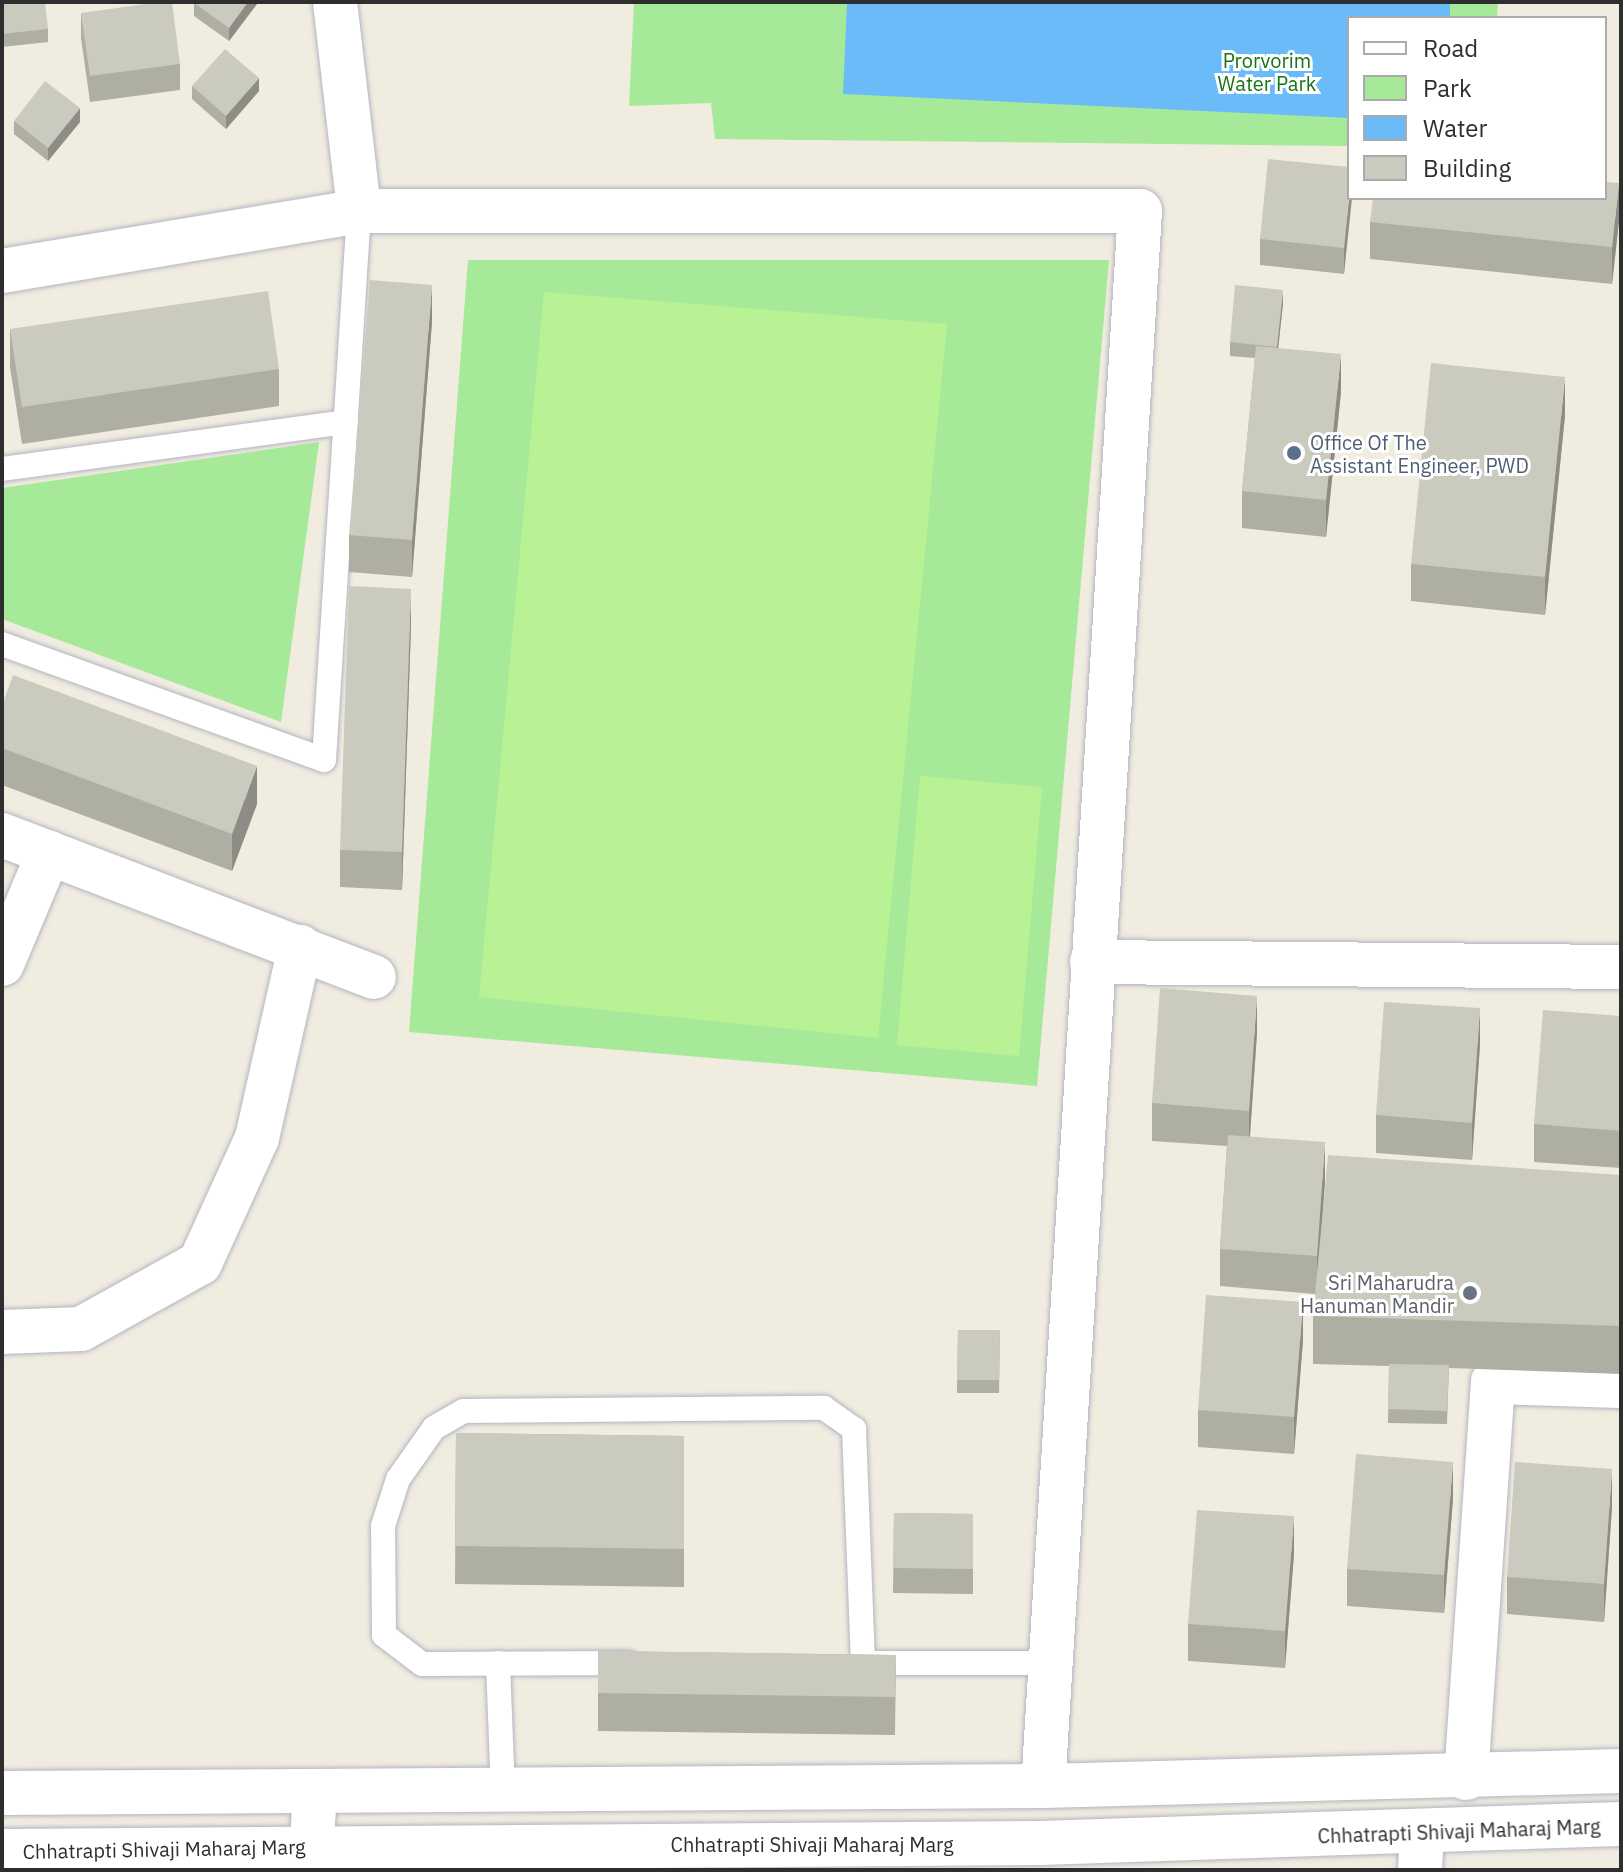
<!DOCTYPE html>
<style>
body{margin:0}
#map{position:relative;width:1623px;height:1872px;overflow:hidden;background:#f0ece0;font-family:"IBM Plex Sans",sans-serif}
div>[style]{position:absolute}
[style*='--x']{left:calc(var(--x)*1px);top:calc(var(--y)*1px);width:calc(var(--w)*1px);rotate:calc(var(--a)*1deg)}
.green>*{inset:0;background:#a6ea99}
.pitch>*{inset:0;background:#b9f294}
.water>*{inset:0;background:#6cbbf9}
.roads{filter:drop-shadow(0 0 2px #b4b4c2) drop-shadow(0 0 2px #b4b4c2)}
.service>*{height:24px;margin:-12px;padding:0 12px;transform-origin:12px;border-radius:12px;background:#fff}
.minor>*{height:44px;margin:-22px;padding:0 22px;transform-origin:22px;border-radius:22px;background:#fff}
.tertiary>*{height:44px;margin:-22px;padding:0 22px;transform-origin:22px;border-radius:22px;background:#fff}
.wall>*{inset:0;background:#afaea3}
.shaded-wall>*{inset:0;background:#8e8d85}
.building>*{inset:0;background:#cbcabe}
.dots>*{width:22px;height:22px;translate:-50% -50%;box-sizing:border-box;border:4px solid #fff;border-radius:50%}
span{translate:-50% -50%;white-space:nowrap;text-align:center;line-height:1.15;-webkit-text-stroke:6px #fff;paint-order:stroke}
.park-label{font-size:20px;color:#187415}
.service-label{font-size:20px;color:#4e5e75}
.left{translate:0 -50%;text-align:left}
.worship-label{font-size:20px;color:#5b616d}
.right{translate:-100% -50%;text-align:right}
.street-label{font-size:20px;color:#2e2e2e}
.frame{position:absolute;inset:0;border:4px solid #2e2e2e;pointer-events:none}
.legend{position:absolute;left:1347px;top:16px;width:260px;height:184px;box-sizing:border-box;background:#fff;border:2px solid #ababab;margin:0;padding:10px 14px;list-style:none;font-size:24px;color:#2e2e2e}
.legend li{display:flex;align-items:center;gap:16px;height:40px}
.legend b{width:40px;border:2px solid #ababab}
</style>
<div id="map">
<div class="green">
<i style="clip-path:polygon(634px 2px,1498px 2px,1497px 18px,1349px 18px,1349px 146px,715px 139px,711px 103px,629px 106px)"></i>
<i style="clip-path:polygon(468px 260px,1109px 260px,1037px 1086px,409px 1032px)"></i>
<i style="clip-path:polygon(319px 442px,281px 722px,2px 619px,2px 488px)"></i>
</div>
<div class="pitch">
<i style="clip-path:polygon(544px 292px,947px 324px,878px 1038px,479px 997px)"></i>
<i style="clip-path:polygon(920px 776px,1042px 787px,1019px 1056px,897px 1045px)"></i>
</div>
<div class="water">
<i style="clip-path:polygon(847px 2px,1450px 2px,1450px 18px,1349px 18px,1349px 118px,843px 94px)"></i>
</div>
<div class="roads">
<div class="service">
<i style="--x:2;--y:469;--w:347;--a:-7.8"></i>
<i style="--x:2;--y:644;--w:342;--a:19.8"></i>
<i style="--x:324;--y:760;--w:550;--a:-86.35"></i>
<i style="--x:498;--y:1663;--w:128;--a:87.8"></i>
<i style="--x:628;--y:1663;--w:206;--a:179.7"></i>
<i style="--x:422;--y:1664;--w:48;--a:-142.7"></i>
<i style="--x:384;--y:1635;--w:109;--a:-90.5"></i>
<i style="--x:383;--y:1526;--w:49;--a:-72.3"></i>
<i style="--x:398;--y:1479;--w:62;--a:-54.8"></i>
<i style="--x:434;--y:1428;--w:34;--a:-30"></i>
<i style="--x:464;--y:1411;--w:360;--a:-0.5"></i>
<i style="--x:824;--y:1408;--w:37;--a:35"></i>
<i style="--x:854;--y:1429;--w:234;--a:87.8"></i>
<i style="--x:865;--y:1663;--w:185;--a:0"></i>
</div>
<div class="minor">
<i style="--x:335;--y:2;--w:210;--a:83.4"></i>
<i style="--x:2;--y:271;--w:362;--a:-9.5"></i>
<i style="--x:359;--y:211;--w:781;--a:0"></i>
<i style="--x:1140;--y:211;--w:1578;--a:93.52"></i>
<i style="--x:2;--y:835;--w:398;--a:20.9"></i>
<i style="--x:1092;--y:962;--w:529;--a:0.54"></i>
<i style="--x:2;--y:964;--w:121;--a:-67.2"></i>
<i style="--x:2;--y:1332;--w:79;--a:-2.2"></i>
<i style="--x:81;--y:1329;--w:136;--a:-29"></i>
<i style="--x:200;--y:1263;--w:137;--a:-65.5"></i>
<i style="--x:257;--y:1138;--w:196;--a:-77.3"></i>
<i style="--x:1466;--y:1778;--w:397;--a:-86.1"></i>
<i style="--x:1493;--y:1382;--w:128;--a:1.8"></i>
<i style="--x:310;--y:1870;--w:77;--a:-86.3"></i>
<i style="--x:1420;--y:1870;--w:36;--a:-87"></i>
</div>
<div class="tertiary">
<i style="--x:2;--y:1793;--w:1041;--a:-0.39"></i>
<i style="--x:1043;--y:1786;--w:578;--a:-1.49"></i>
<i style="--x:2;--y:1851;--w:1038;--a:-0.44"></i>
<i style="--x:1040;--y:1843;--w:581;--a:-1.87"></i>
</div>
</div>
<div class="wall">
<i style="clip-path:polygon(2px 2px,48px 29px,48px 42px,2px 47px)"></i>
<i style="clip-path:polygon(257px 2px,257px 4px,229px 41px,194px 16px,194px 3px)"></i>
<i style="clip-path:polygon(81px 13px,180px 64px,180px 90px,90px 102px,81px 38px)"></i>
<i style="clip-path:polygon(192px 86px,259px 91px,226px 129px,192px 99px)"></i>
<i style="clip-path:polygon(14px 121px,80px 122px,48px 161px,14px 134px)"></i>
<i style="clip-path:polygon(1349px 167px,1344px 274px,1260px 265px,1260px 239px)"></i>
<i style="clip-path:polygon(1619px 221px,1612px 284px,1370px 259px,1370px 222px)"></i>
<i style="clip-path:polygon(1283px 303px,1278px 348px,1341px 392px,1326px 537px,1242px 528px,1242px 491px,1255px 358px,1230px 356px,1230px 342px)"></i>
<i style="clip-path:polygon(432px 322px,412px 577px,349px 572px,349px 535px)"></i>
<i style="clip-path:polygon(10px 329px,279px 369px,279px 406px,22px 444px,10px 367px)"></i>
<i style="clip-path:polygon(1565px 415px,1545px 615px,1411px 601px,1411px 564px)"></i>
<i style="clip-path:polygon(411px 626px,402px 890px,340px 887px,340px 850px)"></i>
<i style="clip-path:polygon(2px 706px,257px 804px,232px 871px,2px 785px)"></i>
<i style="clip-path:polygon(1621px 1016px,1621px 1168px,1534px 1162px,1534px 1124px)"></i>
<i style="clip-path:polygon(1257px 1033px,1250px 1137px,1325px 1180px,1323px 1211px,1621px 1175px,1621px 1374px,1449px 1368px,1447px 1424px,1388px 1423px,1389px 1366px,1313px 1364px,1313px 1316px,1315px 1294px,1220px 1286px,1220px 1249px,1227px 1146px,1152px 1141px,1152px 1103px)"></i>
<i style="clip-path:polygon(1480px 1045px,1472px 1160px,1376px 1153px,1376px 1115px)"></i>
<i style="clip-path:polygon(958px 1330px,1000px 1330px,999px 1393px,957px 1393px)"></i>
<i style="clip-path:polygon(1303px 1340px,1294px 1454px,1198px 1447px,1198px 1410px)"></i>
<i style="clip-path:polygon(456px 1433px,684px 1436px,684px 1587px,455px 1584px)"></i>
<i style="clip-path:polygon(1453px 1499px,1444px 1613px,1347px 1606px,1347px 1569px)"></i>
<i style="clip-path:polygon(1612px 1507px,1604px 1622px,1507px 1614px,1507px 1577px)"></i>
<i style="clip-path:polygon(894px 1513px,973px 1514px,973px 1594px,893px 1593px)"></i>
<i style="clip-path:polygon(1294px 1554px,1285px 1668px,1188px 1661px,1188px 1624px)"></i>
<i style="clip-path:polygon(598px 1651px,896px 1655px,895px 1735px,598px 1731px)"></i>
</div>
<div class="shaded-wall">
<i style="clip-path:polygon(248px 2px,257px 2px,257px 4px,229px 41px,229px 28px)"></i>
<i style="clip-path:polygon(259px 78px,259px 91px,226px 129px,226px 116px)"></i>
<i style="clip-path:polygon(80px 108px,80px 122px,48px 161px,48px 148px)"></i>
<i style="clip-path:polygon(1619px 183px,1619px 221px,1612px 284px,1612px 247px)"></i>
<i style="clip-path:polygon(1349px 198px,1352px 198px,1344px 274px,1344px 248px)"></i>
<i style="clip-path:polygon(432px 285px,432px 322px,412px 577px,412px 540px)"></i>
<i style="clip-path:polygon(1283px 290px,1283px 303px,1277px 360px,1277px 347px)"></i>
<i style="clip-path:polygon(1341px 354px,1341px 392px,1326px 537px,1326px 500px)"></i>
<i style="clip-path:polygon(1565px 377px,1565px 415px,1545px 615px,1545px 577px)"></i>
<i style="clip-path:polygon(411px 589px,411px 626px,402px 890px,402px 852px)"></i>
<i style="clip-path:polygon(257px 766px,257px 804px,232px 871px,232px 834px)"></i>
<i style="clip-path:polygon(1257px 996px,1257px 1033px,1249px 1148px,1249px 1111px)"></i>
<i style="clip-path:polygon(1480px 1008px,1480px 1045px,1472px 1160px,1472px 1123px)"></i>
<i style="clip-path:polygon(1325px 1142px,1325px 1180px,1317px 1294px,1317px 1256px)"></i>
<i style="clip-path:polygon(1303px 1302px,1303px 1340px,1294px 1454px,1294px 1417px)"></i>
<i style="clip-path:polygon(1453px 1462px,1453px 1499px,1444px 1613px,1444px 1575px)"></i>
<i style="clip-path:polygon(1612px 1469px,1612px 1507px,1604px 1622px,1604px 1584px)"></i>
<i style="clip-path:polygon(1294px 1516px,1294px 1554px,1285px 1668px,1285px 1631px)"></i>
</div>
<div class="building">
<i style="clip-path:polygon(2px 2px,45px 2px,48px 29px,2px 34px)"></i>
<i style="clip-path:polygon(160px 2px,172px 2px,180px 64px,90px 76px,81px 13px)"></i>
<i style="clip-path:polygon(195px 2px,248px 2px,229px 28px,194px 3px)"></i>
<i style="clip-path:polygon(225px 49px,259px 78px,226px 116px,192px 86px)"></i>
<i style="clip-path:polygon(45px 81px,80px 108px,48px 148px,14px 121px)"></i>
<i style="clip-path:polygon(1268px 159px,1349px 167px,1349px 198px,1344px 248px,1260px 239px)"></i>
<i style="clip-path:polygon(1605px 182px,1619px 183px,1612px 247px,1370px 222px,1373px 198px,1605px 198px)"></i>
<i style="clip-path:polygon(370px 280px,432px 285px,412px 540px,349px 535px)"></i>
<i style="clip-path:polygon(1235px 285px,1283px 290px,1277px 347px,1230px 342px)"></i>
<i style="clip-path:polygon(268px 291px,279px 369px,22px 407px,10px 329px)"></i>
<i style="clip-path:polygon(1256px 346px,1341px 354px,1326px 500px,1242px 491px)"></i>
<i style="clip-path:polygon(1431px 363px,1565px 377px,1545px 577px,1411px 564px)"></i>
<i style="clip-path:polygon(349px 586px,411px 589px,402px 852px,340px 850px)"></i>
<i style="clip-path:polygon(13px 675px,257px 766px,232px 834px,2px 748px,2px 706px)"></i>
<i style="clip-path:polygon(1160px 988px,1257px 996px,1249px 1111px,1152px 1103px)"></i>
<i style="clip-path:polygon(1384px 1002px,1480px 1008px,1472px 1123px,1376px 1115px)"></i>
<i style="clip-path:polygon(1543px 1010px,1621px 1016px,1621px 1131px,1534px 1124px)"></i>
<i style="clip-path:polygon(1228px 1135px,1325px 1142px,1317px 1256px,1220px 1249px)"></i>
<i style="clip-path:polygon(1328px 1155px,1621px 1175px,1621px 1326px,1313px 1316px)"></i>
<i style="clip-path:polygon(1206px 1295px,1303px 1302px,1294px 1417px,1198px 1410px)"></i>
<i style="clip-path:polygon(958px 1330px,1000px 1330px,999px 1380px,957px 1380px)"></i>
<i style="clip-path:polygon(1389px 1364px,1449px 1365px,1447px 1411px,1388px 1409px)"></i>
<i style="clip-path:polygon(456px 1433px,684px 1436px,684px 1549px,455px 1546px)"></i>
<i style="clip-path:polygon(1356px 1454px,1453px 1462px,1444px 1575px,1347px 1569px)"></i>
<i style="clip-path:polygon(1515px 1462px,1612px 1469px,1604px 1584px,1507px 1577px)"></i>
<i style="clip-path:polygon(1197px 1510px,1294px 1516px,1285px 1631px,1188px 1624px)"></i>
<i style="clip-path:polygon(894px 1513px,973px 1514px,973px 1569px,893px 1568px)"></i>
<i style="clip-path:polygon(598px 1651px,896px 1655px,895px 1697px,598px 1693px)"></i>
</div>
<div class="dots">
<i style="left:1294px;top:453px;background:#5c6f8a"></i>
<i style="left:1470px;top:1293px;background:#6b7280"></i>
</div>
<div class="park-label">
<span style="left:1267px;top:72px">Prorvorim<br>Water Park</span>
</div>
<div class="service-label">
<span class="left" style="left:1310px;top:454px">Office Of The<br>Assistant Engineer, PWD</span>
</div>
<div class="worship-label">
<span class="right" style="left:1454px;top:1294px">Sri Maharudra<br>Hanuman Mandir</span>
</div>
<div class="street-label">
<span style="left:1459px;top:1831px;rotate:-2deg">Chhatrapti Shivaji Maharaj Marg</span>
<span style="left:812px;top:1844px">Chhatrapti Shivaji Maharaj Marg</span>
<span style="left:164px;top:1849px;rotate:-1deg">Chhatrapti Shivaji Maharaj Marg</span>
</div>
<div class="frame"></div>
<ul class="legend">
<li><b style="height:10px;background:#fff"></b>Road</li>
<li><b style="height:22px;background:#a6ea99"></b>Park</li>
<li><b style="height:22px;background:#6cbbf9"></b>Water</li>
<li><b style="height:22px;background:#cbcabe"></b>Building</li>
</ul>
</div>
